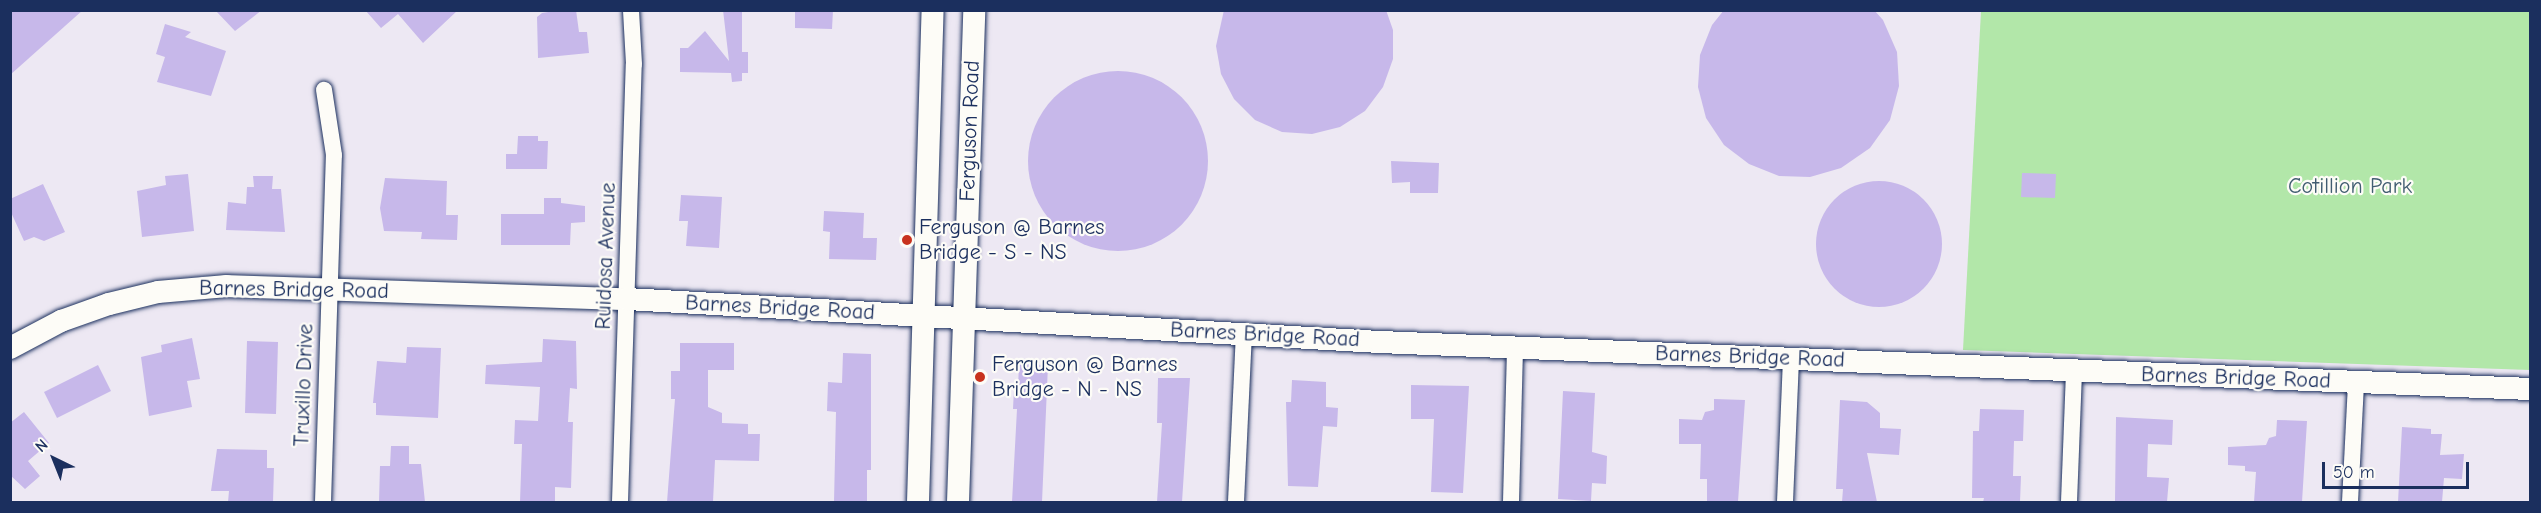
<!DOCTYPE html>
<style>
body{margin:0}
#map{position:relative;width:2541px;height:513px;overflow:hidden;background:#ede8f3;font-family:"Comic Neue",sans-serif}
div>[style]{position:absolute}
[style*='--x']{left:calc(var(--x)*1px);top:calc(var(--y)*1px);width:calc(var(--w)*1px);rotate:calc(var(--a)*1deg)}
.green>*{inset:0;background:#b2e7a9}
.building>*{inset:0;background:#c7b8ea}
.round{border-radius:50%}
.roads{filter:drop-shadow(0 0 2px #1b2f5e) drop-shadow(0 0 2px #1b2f5e)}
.street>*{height:16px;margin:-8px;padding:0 8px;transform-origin:8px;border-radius:8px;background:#fdfcf7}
.secondary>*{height:22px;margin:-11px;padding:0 11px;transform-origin:11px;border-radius:11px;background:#fdfcf7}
.dots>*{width:16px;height:16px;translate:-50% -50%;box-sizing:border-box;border:3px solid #fdfcf7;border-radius:50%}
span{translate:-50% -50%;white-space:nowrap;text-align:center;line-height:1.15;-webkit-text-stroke:4.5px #fdfcf7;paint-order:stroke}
.street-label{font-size:22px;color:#1b2f5e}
.park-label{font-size:22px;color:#415d71}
.poi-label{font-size:22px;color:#1b2f5e}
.left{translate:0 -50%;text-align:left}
.frame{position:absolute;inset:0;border:12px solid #1b2f5e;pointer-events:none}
.north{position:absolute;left:24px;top:429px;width:60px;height:60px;-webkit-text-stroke:4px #fdfcf7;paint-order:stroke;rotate:317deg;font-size:16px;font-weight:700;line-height:24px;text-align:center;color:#1b2f5e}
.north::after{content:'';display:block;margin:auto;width:21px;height:27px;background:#1b2f5e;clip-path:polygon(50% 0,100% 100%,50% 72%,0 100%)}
.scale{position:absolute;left:2322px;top:462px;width:147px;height:27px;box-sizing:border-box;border:3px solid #1b2f5e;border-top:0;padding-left:8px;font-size:18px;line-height:21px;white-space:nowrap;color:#1b2f5e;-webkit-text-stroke:4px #fdfcf7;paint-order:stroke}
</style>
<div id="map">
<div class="green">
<i style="clip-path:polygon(1981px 11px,2530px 11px,2530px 370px,1963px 350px)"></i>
</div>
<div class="building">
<i style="clip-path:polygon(10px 10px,83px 10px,10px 75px)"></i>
<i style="clip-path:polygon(215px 10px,262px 10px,235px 31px)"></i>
<i style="clip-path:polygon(365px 10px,458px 10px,423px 43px,398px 14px,381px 28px)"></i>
<i style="clip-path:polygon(561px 10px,576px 10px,579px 32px,587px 32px,589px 53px,538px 58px,537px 17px,542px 13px)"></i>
<i style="clip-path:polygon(723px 10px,742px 10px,742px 52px,748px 52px,748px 73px,742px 73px,742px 81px,732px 82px,731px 73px,680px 72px,680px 48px,688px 48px,705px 31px,729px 61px)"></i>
<i style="clip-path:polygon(795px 10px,833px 10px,832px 29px,795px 28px)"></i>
<i style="clip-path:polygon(1224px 10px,1386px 10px,1393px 30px,1393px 59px,1383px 87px,1365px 111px,1340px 127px,1312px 134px,1282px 132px,1255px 120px,1234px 99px,1221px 74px,1216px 46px)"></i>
<i style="clip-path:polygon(1724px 10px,1874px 10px,1883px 20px,1897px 52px,1899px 86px,1890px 120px,1870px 148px,1841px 168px,1810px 177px,1779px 176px,1749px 164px,1724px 145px,1706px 118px,1698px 87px,1700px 55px,1712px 25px)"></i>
<i style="clip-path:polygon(165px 24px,191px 32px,185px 37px,226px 51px,211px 96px,157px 82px,165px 57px,156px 54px)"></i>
<i class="round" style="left:1028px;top:71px;width:180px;height:180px"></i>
<i style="clip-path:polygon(518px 136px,538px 136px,538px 141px,548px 141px,547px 169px,506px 169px,506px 154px,517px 154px)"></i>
<i style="clip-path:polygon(1391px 161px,1439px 163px,1438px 193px,1410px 193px,1410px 182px,1392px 183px)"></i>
<i style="clip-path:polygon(2022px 173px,2056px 174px,2055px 198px,2021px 197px)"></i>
<i style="clip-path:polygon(188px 174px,194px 231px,142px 237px,137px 191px,166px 185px,165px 176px)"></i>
<i style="clip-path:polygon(253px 176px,273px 176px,272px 189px,281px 189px,285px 232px,226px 230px,228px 202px,246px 204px,247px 187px,254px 187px)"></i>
<i style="clip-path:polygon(385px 178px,447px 181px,446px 215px,458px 215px,457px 240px,421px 239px,422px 232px,384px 231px,380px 208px)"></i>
<i class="round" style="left:1816px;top:181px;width:126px;height:126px"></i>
<i style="clip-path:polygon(43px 184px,65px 232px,44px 241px,34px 237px,24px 241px,10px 210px,10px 199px)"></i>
<i style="clip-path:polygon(681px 195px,722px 197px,719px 248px,686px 246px,688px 221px,679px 221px)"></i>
<i style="clip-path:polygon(544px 198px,561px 198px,561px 203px,585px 206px,585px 222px,571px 223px,570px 245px,501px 245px,501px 214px,544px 214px)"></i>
<i style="clip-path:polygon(824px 211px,864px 213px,863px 238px,877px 238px,876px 260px,829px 259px,830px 232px,823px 231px)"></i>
<i style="clip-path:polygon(192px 338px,200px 379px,187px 381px,192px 407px,149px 416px,141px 357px,162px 352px,161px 345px)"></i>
<i style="clip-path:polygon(543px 339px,576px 341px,577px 389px,570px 388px,568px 422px,573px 422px,571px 488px,555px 487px,555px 502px,520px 502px,522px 444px,514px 444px,515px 420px,538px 421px,540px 387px,485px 384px,486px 365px,542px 362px)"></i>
<i style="clip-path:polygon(247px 341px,278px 342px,276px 414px,245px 413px)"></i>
<i style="clip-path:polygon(680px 343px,734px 343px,734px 370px,708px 370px,708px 407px,722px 413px,722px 423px,748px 424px,748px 434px,760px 434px,759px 461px,715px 460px,713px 502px,667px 502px,675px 399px,671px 399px,671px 371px,680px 371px)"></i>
<i style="clip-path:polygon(407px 347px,441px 348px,438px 418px,376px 415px,376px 403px,373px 403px,377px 361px,406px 363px)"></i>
<i style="clip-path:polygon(843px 353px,871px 354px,871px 470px,867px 470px,867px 502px,834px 502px,836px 412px,827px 411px,828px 382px,842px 383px)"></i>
<i style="clip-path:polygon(1019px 364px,1048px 365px,1042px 502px,1012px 502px,1017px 409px,1013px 409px,1014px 388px,1018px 388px)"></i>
<i style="clip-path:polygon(98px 365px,111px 391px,57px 418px,44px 392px)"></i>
<i style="clip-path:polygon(1158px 378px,1190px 378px,1182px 502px,1157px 502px,1162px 423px,1157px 423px)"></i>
<i style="clip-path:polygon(1292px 380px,1326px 382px,1326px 407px,1338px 408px,1337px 427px,1323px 426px,1318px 487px,1288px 486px,1286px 402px,1291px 402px)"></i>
<i style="clip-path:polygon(1411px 385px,1469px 386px,1463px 493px,1431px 492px,1434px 419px,1411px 419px)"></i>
<i style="clip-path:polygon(1563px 391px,1595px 393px,1592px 452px,1607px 456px,1606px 484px,1592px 483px,1591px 501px,1558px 499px)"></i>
<i style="clip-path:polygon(1714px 399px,1745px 400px,1738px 502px,1707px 502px,1707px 479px,1700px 479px,1701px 444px,1679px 444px,1679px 419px,1702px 420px,1705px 412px,1714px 410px)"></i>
<i style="clip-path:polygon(1840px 400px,1867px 402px,1880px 413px,1880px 428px,1901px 429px,1899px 455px,1867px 453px,1877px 502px,1842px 502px,1843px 489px,1836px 489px)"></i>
<i style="clip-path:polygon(1980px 409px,2024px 410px,2023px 441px,2014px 441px,2013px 476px,2021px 476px,2020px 502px,1983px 502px,1984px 498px,1972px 498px,1973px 431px,1979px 431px)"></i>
<i style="clip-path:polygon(24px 412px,49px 443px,28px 461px,40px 476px,25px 489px,10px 475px,10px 423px)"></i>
<i style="clip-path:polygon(2116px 417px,2173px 420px,2172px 445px,2148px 444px,2147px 477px,2169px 478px,2167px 502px,2115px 501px)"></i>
<i style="clip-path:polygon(2277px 420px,2307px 421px,2302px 502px,2254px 502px,2256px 472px,2245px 471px,2245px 466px,2228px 465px,2228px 447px,2266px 445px,2269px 438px,2276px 436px)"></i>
<i style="clip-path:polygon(2402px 427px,2431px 429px,2431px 434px,2442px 434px,2440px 455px,2464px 454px,2462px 479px,2444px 478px,2442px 502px,2398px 502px)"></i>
<i style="clip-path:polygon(391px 446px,409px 446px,409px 464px,421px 464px,425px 502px,379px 502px,380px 466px,390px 466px)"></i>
<i style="clip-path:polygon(217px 449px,267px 450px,267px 468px,274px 468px,273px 502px,228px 502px,229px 491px,211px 491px)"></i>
</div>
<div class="roads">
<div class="street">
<i style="--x:323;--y:502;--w:347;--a:-88.2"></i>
<i style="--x:334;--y:155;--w:66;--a:-98.7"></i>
<i style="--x:620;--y:502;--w:438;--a:-88.2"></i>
<i style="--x:634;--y:64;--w:54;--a:-93.2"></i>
<i style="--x:1236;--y:502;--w:168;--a:-87.3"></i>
<i style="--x:1511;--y:502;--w:155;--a:-88.5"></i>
<i style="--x:1785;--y:502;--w:144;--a:-87.6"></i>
<i style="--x:2069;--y:502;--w:131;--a:-87.8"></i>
<i style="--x:2350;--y:502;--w:119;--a:-87.1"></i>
</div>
<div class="secondary">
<i style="--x:10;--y:348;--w:58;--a:-27.9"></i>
<i style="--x:61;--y:321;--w:51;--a:-19.5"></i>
<i style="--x:109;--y:304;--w:50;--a:-13.8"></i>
<i style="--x:158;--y:292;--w:69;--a:-5"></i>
<i style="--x:227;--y:286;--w:400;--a:1.9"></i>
<i style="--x:627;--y:299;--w:754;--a:3.27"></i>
<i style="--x:1380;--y:342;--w:1151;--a:2.34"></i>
<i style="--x:918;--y:502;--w:492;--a:-88.3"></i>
<i style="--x:958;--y:502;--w:492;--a:-88.1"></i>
</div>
</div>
<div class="dots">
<i style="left:907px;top:240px;background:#c8321e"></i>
<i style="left:980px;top:377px;background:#c8321e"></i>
</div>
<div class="street-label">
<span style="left:970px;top:131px;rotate:-88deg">Ferguson Road</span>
<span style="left:606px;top:256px;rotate:-88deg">Ruidosa Avenue</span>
<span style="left:294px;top:290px;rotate:1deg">Barnes Bridge Road</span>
<span style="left:780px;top:308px;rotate:3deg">Barnes Bridge Road</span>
<span style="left:1265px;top:335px;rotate:3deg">Barnes Bridge Road</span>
<span style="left:1750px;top:357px;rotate:2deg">Barnes Bridge Road</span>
<span style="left:2236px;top:378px;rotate:2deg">Barnes Bridge Road</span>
<span style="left:304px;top:385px;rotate:-88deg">Truxillo Drive</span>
</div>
<div class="park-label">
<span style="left:2350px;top:187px">Cotillion Park</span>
</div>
<div class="poi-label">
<span class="left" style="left:919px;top:240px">Ferguson @ Barnes<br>Bridge - S - NS</span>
<span class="left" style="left:992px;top:377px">Ferguson @ Barnes<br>Bridge - N - NS</span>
</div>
<div class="frame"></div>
<div class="north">N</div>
<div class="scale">50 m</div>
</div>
